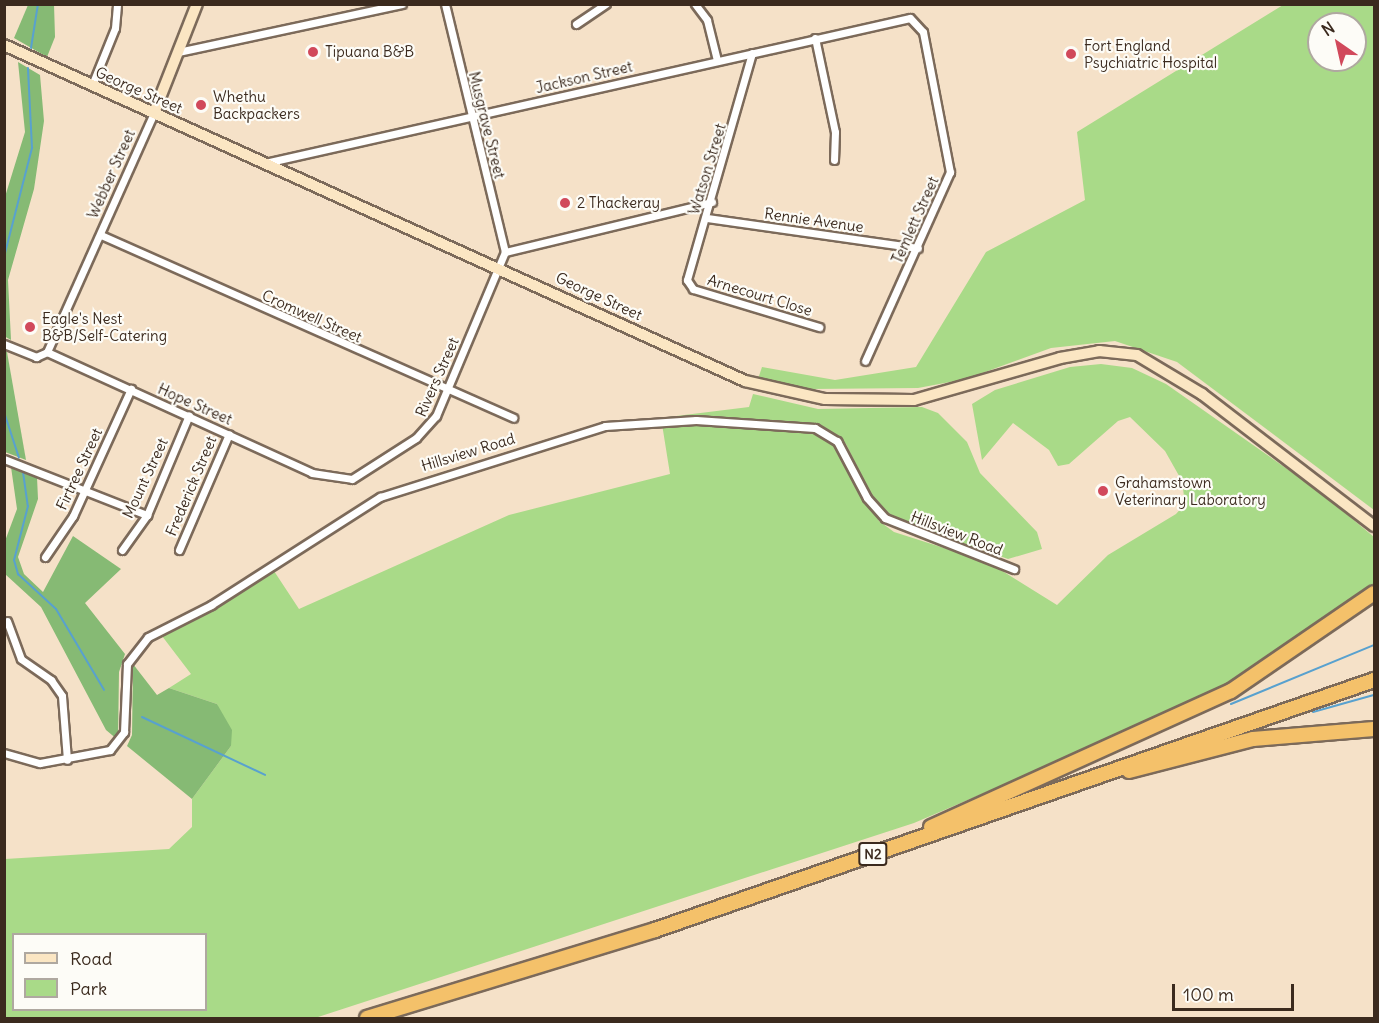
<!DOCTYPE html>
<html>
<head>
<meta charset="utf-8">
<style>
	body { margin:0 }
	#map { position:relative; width:1379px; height:1023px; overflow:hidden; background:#f5e1c8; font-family:Delius,sans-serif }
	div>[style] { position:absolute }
	.green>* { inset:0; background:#a9da88 }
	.forest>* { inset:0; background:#86ba74 }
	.stream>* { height:2px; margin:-1px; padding:0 1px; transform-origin:1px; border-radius:1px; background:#58a1cf }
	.roads { filter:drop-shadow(2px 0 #7c6a5a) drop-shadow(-2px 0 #7c6a5a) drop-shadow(0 2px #7c6a5a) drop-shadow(0 -2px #7c6a5a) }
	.street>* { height:7px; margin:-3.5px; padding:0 3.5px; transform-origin:3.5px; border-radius:3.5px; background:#fff }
	.secondary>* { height:10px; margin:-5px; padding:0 5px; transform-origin:5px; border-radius:5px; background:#fbe6c3 }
	.highway>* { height:14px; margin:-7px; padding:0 7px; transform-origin:7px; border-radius:7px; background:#f4c16a }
	.dots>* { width:16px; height:16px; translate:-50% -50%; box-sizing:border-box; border:3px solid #fdfcf7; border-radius:50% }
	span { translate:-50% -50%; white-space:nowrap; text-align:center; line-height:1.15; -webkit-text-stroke:4.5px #fdfcf7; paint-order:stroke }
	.shield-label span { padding:2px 4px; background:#fdfcf7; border:2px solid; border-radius:4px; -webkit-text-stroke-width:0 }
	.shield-label { font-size:14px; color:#3b2a1e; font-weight:700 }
	.poi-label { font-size:15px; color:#3b2a1e }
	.left { translate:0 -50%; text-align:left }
	.street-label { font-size:15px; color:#3b2a1e }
	.frame { position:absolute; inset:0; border:6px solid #3b2a1e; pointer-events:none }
	.legend { position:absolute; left:12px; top:933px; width:195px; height:78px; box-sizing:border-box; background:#fdfcf7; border:2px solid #afa8a0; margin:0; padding:8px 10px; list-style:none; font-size:18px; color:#3b2a1e }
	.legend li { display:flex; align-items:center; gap:12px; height:30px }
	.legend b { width:30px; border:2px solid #afa8a0 }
	.north { position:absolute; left:1307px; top:12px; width:60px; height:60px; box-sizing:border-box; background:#fdfcf7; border:2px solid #afa8a0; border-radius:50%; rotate:326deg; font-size:16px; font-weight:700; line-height:24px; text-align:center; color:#3b2a1e }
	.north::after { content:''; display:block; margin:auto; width:21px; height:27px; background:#d1495b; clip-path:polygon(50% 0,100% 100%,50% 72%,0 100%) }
	.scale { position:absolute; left:1172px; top:984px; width:122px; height:27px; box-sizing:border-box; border:3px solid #3b2a1e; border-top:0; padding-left:8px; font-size:18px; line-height:21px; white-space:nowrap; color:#3b2a1e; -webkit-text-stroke:4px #fdfcf7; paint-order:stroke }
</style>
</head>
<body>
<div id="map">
	<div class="green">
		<i style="clip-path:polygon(evenodd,1283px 5px,1374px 5px,1374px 510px,1177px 362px,1115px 341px,1051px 348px,966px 379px,918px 388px,811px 389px,758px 379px,762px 367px,835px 380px,916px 367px,986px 252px,1085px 200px,1077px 132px,1283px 5px,1319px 24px,1355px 24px,1355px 60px,1319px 60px,1319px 24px)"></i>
		<i style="clip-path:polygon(evenodd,1101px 364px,1132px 368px,1166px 384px,1320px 492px,1374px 537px,1374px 587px,1260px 668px,1204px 699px,914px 823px,315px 1018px,5px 1018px,5px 859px,169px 849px,192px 827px,192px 799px,231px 746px,217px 704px,169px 688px,191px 674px,162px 636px,274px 571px,299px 609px,509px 515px,670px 474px,662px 424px,790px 426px,816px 433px,840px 451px,879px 521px,894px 532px,988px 562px,1057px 605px,1108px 555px,1176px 514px,1185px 504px,1182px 481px,1165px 451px,1130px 417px,1118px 421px,1069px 464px,1058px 466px,1049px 450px,1013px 423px,982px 460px,972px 404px,995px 390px,1070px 367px,1101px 364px,14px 934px,206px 934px,206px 1010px,14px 1010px,14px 934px)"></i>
		<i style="clip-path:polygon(753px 394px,818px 409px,922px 407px,938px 413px,967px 442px,980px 473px,1037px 532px,1042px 549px,1008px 559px,893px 518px,870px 493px,846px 444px,815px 424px,660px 418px,749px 407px)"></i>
	</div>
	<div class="forest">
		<i style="clip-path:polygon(28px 5px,54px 5px,55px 37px,47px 57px,14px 38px)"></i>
		<i style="clip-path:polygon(18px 62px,40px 75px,44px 121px,34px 189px,8px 280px,11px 340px,4px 336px,4px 200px,25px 132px)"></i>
		<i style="clip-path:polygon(5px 351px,7px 352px,26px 460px,5px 452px)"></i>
		<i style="clip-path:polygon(11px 467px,37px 477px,38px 499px,18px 557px,24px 574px,43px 592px,73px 536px,121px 569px,85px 603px,125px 654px,119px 672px,118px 740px,106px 730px,41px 607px,5px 574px,5px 541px,17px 509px)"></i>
		<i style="clip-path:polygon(133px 664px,157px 695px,169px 688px,217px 704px,232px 730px,231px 746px,192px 799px,127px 746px,132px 735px)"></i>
	</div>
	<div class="stream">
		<i style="left:31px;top:48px;width:45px;rotate:-81deg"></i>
		<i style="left:4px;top:257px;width:113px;rotate:-75.6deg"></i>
		<i style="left:32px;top:148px;width:80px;rotate:-92.9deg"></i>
		<i style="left:4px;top:412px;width:48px;rotate:71.9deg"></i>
		<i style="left:23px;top:472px;width:34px;rotate:82deg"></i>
		<i style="left:28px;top:506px;width:56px;rotate:104.5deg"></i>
		<i style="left:14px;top:560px;width:15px;rotate:74deg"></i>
		<i style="left:18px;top:574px;width:52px;rotate:42.6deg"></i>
		<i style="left:56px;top:609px;width:94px;rotate:59.3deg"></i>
		<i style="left:1231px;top:704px;width:155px;rotate:-22.4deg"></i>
		<i style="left:1313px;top:712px;width:63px;rotate:-15.6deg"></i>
		<i style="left:142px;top:717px;width:136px;rotate:25.2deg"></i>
	</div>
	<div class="roads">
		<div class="street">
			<i style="left:445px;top:4px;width:255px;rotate:76.4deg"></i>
			<i style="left:695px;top:4px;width:20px;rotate:53deg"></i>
			<i style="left:707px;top:20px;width:41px;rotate:76deg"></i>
			<i style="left:576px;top:24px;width:36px;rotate:-34deg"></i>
			<i style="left:815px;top:38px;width:96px;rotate:78deg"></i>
			<i style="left:835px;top:132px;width:28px;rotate:92deg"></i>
			<i style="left:178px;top:52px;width:229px;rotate:-12.1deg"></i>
			<i style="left:752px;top:53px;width:236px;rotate:106deg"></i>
			<i style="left:687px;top:280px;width:11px;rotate:56deg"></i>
			<i style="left:693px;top:289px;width:132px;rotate:16.8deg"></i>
			<i style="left:92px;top:85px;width:61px;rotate:-68deg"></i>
			<i style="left:115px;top:28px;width:24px;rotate:-85deg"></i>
			<i style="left:265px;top:163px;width:661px;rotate:-12.67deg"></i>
			<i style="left:910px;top:18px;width:19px;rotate:47deg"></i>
			<i style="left:923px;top:32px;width:143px;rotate:79.1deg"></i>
			<i style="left:950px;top:172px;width:207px;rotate:114.2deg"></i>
			<i style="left:707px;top:218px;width:213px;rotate:8.1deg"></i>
			<i style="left:101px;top:235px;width:451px;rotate:23.9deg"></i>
			<i style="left:505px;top:252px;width:213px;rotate:-13.6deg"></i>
			<i style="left:4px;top:344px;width:35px;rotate:22deg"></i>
			<i style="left:36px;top:357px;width:12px;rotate:-24deg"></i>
			<i style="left:47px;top:352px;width:291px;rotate:24.5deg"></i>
			<i style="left:312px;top:473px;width:40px;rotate:8.5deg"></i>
			<i style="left:352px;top:479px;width:76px;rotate:-32.6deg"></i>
			<i style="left:416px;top:438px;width:30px;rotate:-48deg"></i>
			<i style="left:436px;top:416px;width:178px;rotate:-67.2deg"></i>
			<i style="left:47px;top:352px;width:262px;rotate:-65.9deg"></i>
			<i style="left:4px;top:459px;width:154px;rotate:21.4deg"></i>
			<i style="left:122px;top:550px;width:43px;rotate:-54.5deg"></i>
			<i style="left:147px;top:515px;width:108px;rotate:-67.2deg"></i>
			<i style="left:179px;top:550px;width:126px;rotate:-66.7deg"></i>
			<i style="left:45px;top:557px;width:50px;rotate:-55.7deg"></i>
			<i style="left:73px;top:516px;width:140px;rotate:-65.5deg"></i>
			<i style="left:7px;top:621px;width:40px;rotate:69.8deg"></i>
			<i style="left:21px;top:659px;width:37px;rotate:35deg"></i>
			<i style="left:51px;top:680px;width:19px;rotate:55deg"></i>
			<i style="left:62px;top:696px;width:64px;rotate:85.5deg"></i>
			<i style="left:4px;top:753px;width:37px;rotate:16deg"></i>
			<i style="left:40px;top:763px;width:71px;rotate:-10.5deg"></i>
			<i style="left:110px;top:750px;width:23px;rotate:-52deg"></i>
			<i style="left:124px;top:732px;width:68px;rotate:-87.5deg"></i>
			<i style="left:127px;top:664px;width:34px;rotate:-52deg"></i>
			<i style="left:148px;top:637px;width:71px;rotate:-26.9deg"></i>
			<i style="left:211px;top:605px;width:201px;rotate:-32.6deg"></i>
			<i style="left:380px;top:497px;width:236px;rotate:-17.5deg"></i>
			<i style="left:605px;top:426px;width:91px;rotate:-3.8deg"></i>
			<i style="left:696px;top:420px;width:119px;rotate:3.8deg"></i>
			<i style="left:815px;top:428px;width:26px;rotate:31deg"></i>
			<i style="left:837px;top:441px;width:64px;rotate:62.2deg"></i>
			<i style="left:867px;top:498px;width:27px;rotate:48deg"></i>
			<i style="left:885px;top:518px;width:139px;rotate:21.6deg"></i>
		</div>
		<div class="secondary">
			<i style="left:4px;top:45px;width:814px;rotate:24.39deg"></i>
			<i style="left:745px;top:381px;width:82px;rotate:12.7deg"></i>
			<i style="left:825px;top:399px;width:89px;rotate:0.6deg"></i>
			<i style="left:914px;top:400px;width:152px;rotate:-16deg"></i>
			<i style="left:1060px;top:358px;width:40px;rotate:-10deg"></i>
			<i style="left:1099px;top:351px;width:38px;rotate:6deg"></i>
			<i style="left:1137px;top:355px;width:76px;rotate:31deg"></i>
			<i style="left:1202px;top:394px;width:217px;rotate:37.5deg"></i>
			<i style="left:154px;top:113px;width:117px;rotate:-68.5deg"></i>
		</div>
		<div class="highway">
			<i style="left:1129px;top:771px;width:128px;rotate:-14.5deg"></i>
			<i style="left:1253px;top:739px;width:121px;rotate:-4.7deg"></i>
			<i style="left:931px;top:827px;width:329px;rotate:-24.4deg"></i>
			<i style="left:1231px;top:691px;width:173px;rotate:-34.4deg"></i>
			<i style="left:367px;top:1018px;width:301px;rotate:-17deg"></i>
			<i style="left:655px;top:930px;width:761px;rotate:-19.17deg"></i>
		</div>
	</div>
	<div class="dots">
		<i style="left:313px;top:52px;background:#d1495b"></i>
		<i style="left:1071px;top:54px;background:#d1495b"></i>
		<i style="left:201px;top:105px;background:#d1495b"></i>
		<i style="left:565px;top:203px;background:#d1495b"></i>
		<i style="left:30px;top:327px;background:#d1495b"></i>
		<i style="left:1103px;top:491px;background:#d1495b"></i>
	</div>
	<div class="shield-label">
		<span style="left:873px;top:854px">N2</span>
	</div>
	<div class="poi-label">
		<span class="left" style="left:1084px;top:54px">Fort England<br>Psychiatric Hospital</span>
		<span class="left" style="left:325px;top:52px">Tipuana B&amp;B</span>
		<span class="left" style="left:213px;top:105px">Whethu<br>Backpackers</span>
		<span class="left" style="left:577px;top:203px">2 Thackeray</span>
		<span class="left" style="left:42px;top:327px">Eagle's Nest<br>B&amp;B/Self-Catering</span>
		<span class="left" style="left:1115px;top:491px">Grahamstown<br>Veterinary Laboratory</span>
	</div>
	<div class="street-label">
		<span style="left:584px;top:77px;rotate:-13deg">Jackson Street</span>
		<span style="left:139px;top:90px;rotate:24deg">George Street</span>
		<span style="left:487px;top:125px;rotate:76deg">Musgrave Street</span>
		<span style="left:707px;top:169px;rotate:-73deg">Watson Street</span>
		<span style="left:111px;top:174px;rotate:-66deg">Webber Street</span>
		<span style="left:814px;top:220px;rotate:8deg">Rennie Avenue</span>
		<span style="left:915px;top:220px;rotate:-66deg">Temlett Street</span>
		<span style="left:760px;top:295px;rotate:17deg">Arnecourt Close</span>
		<span style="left:599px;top:296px;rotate:25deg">George Street</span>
		<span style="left:312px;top:316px;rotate:24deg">Cromwell Street</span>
		<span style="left:437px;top:377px;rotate:-66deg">Rivers Street</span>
		<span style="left:195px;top:404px;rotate:24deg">Hope Street</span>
		<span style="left:468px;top:452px;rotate:-17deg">Hillsview Road</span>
		<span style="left:79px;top:469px;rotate:-65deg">Firtree Street</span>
		<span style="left:145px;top:478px;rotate:-65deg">Mount Street</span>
		<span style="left:191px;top:486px;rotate:-67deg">Frederick Street</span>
		<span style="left:957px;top:533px;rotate:21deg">Hillsview Road</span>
	</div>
	<div class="frame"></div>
	<ul class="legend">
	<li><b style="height:8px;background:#fbe6c3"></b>Road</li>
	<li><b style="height:16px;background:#a9da88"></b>Park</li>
	</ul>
	<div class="north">N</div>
	<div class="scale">100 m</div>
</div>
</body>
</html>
